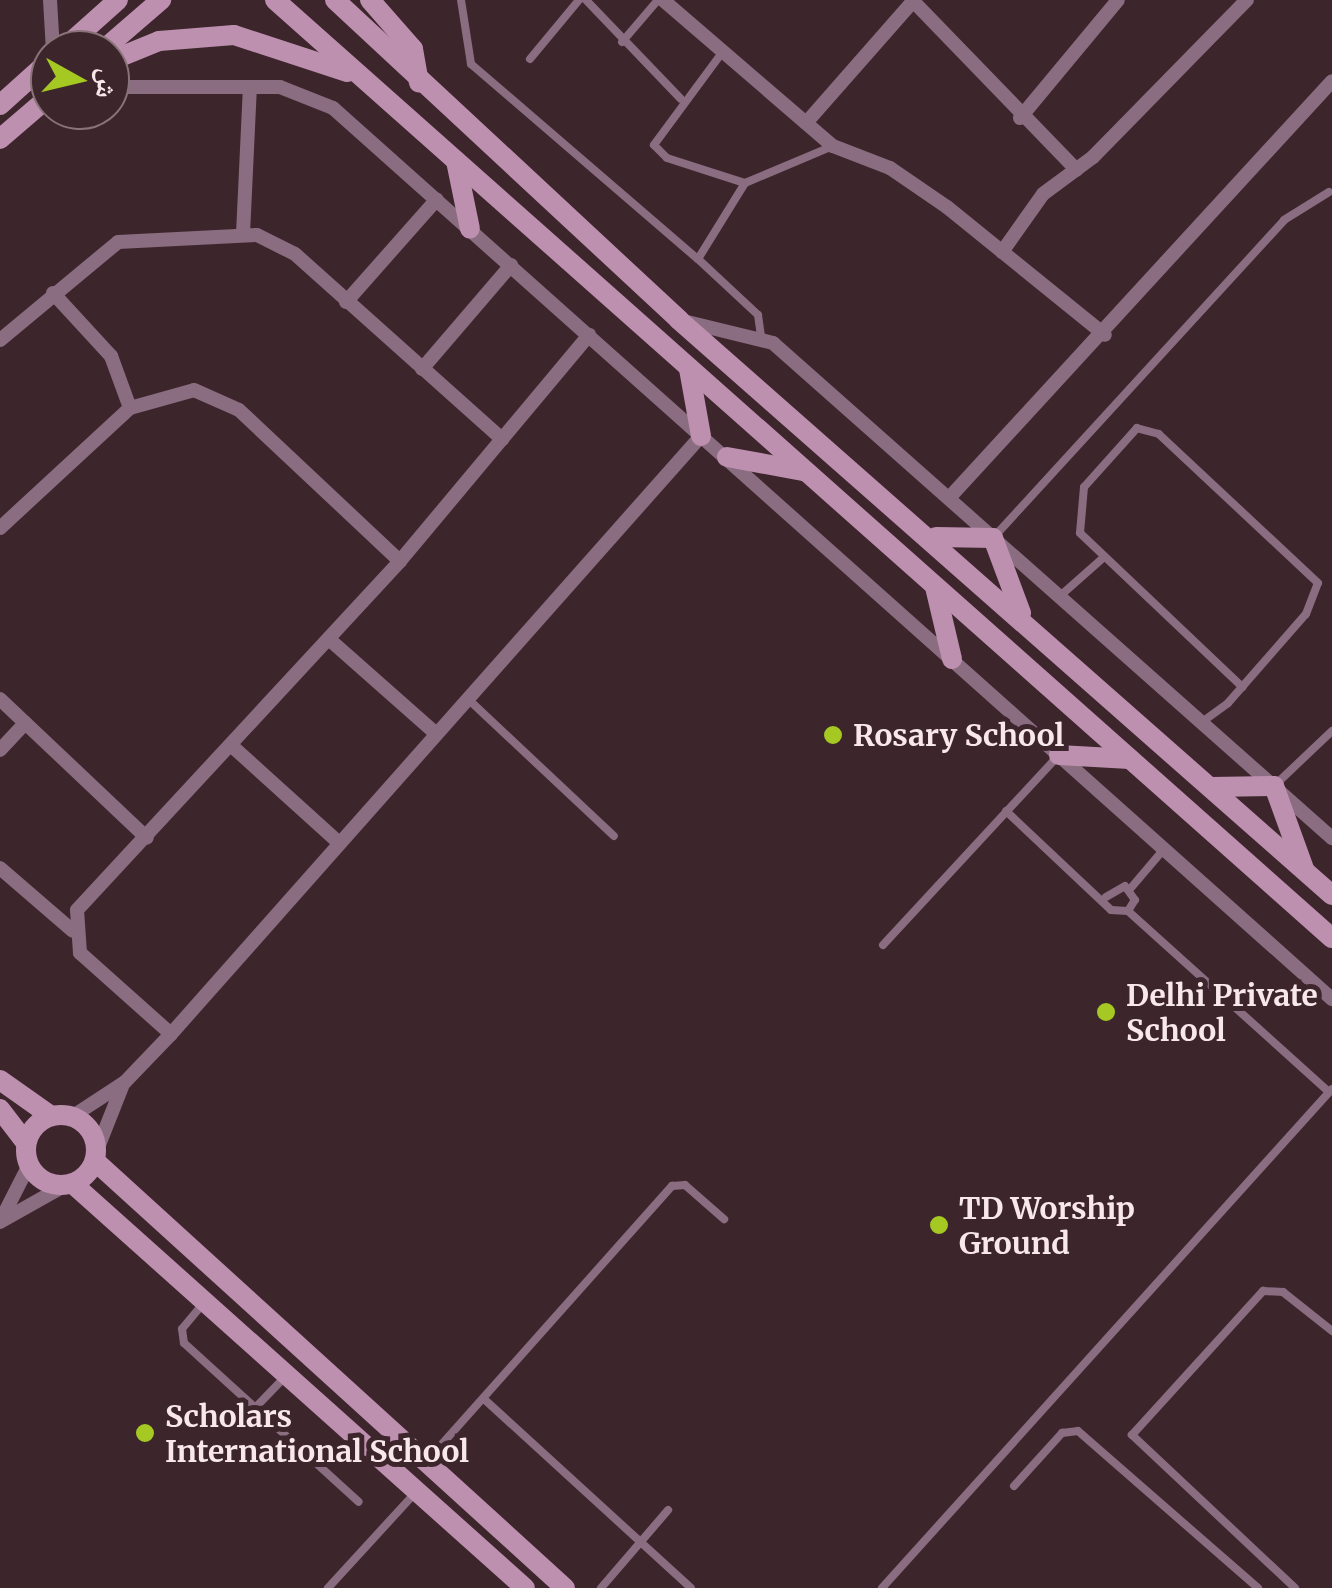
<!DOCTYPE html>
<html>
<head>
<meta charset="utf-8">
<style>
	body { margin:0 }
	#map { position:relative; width:1332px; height:1588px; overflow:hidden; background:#3d252c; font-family:Merriweather,"Noto Naskh Arabic",serif }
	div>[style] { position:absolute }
	.lane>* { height:8px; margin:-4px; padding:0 4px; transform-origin:4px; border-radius:4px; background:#8a6d81 }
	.street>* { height:14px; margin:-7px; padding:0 7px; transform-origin:7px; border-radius:7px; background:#8a6d81 }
	.secondary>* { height:20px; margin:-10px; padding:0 10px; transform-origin:10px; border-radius:10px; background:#be90b0 }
	.secondary>.ring { margin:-10px; padding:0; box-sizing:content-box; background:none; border:20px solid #be90b0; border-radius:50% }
	.dots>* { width:28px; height:28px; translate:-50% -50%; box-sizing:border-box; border:5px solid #3d252c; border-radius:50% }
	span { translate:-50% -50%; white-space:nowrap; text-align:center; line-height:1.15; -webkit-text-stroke:10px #3d252c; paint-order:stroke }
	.poi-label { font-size:30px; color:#f9e8eb; font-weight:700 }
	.left { translate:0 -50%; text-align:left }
	.north { position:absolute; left:30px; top:30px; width:100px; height:100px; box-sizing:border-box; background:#3d252c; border:2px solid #887378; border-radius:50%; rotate:98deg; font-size:28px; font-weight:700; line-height:40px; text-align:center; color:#f9e8eb }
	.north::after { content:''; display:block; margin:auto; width:35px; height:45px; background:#a5c823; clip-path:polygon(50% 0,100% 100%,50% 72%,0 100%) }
</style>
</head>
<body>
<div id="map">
	<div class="lane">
		<i style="left:461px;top:0;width:65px;rotate:81.1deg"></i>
		<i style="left:471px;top:64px;width:299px;rotate:40.7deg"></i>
		<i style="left:698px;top:259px;width:82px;rotate:43deg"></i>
		<i style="left:758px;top:315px;width:22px;rotate:82deg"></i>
		<i style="left:586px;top:0;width:137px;rotate:46.2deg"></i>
		<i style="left:622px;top:42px;width:55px;rotate:-49.4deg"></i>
		<i style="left:724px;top:50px;width:118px;rotate:126.4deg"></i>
		<i style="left:654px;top:145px;width:18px;rotate:45deg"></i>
		<i style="left:667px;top:158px;width:82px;rotate:17.8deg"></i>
		<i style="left:530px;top:59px;width:77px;rotate:-50.3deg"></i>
		<i style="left:698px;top:259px;width:89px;rotate:-58.3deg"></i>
		<i style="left:745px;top:183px;width:95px;rotate:-22.8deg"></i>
		<i style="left:993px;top:538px;width:431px;rotate:-47.5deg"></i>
		<i style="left:1284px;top:220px;width:53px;rotate:-31.9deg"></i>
		<i style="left:1060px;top:596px;width:57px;rotate:-41.5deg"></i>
		<i style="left:468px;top:699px;width:200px;rotate:43.2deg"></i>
		<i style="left:1202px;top:722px;width:32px;rotate:-36deg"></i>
		<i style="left:1228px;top:703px;width:118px;rotate:-48.8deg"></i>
		<i style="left:1306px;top:614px;width:33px;rotate:-69deg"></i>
		<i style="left:1318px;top:583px;width:218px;rotate:-136.9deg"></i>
		<i style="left:1159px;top:434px;width:23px;rotate:-165deg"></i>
		<i style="left:1137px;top:428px;width:79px;rotate:131.9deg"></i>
		<i style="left:1084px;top:487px;width:46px;rotate:95deg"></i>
		<i style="left:1080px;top:533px;width:224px;rotate:43.5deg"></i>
		<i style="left:1274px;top:786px;width:80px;rotate:-43.5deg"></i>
		<i style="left:1006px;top:811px;width:144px;rotate:43.3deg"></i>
		<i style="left:1111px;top:910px;width:17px;rotate:3deg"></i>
		<i style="left:1128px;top:911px;width:13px;rotate:-58deg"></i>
		<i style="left:1135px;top:900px;width:17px;rotate:-126deg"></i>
		<i style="left:1125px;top:886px;width:22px;rotate:150deg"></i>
		<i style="left:1130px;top:889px;width:52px;rotate:-49.6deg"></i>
		<i style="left:1128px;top:911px;width:270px;rotate:42deg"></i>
		<i style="left:883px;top:945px;width:256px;rotate:-47.2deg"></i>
		<i style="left:202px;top:1305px;width:31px;rotate:130deg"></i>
		<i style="left:182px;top:1329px;width:14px;rotate:82deg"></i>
		<i style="left:184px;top:1343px;width:236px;rotate:42.3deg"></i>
		<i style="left:484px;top:1399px;width:280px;rotate:42.4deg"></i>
		<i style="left:255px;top:1408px;width:42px;rotate:-46deg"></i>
		<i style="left:426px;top:1462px;width:370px;rotate:-48.3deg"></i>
		<i style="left:672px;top:1186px;width:13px;rotate:-4deg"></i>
		<i style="left:685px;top:1185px;width:52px;rotate:41.1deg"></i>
		<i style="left:1014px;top:1486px;width:72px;rotate:-47.8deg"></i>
		<i style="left:1062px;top:1433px;width:16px;rotate:-7deg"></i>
		<i style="left:1078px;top:1431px;width:239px;rotate:41.1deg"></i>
		<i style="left:328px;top:1588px;width:127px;rotate:-47.5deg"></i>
		<i style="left:601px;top:1588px;width:103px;rotate:-49.3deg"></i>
		<i style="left:882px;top:1588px;width:672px;rotate:-47.96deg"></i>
		<i style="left:1295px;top:1588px;width:224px;rotate:-136.8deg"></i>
		<i style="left:1132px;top:1435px;width:195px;rotate:-47.7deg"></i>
		<i style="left:1263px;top:1291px;width:20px;rotate:3deg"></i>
		<i style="left:1283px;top:1292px;width:63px;rotate:38.5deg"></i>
	</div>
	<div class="street">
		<i style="left:50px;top:0;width:50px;rotate:86.6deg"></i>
		<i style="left:663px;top:0;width:224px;rotate:40.7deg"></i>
		<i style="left:833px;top:146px;width:61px;rotate:21.1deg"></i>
		<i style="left:890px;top:168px;width:69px;rotate:34.4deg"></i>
		<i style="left:947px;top:207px;width:203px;rotate:39deg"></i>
		<i style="left:913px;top:1px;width:235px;rotate:45.9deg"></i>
		<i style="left:110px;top:87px;width:170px"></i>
		<i style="left:280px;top:87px;width:57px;rotate:21.6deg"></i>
		<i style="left:333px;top:108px;width:1339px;rotate:41.73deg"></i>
		<i style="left:1020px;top:118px;width:153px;rotate:-50.3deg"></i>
		<i style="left:806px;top:123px;width:164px;rotate:-48.7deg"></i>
		<i style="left:243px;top:234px;width:147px;rotate:-87.3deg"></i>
		<i style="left:1002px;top:252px;width:71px;rotate:-54.7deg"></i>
		<i style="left:1043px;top:194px;width:62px;rotate:-36.5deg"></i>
		<i style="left:1093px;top:157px;width:220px;rotate:-45.6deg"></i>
		<i style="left:53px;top:293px;width:86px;rotate:47.4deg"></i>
		<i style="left:111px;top:356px;width:55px;rotate:69.9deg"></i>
		<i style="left:346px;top:302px;width:137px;rotate:-48.5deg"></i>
		<i style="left:679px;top:320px;width:97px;rotate:13.7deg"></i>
		<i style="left:773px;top:343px;width:747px;rotate:41.53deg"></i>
		<i style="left:0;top:340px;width:153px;rotate:-39.7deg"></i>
		<i style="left:118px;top:242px;width:139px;rotate:-2.9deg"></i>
		<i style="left:257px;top:235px;width:42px;rotate:26.6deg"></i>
		<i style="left:295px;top:254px;width:278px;rotate:41.8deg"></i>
		<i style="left:422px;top:369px;width:137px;rotate:-49.4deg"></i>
		<i style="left:949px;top:498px;width:566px;rotate:-47.43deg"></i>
		<i style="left:0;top:528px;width:177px;rotate:-42.7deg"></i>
		<i style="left:130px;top:408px;width:66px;rotate:-15.7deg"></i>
		<i style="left:194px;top:390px;width:49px;rotate:24deg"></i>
		<i style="left:239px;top:410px;width:221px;rotate:43.2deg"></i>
		<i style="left:330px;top:640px;width:139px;rotate:41.5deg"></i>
		<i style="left:0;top:699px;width:202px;rotate:43.4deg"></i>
		<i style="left:233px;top:747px;width:142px;rotate:42.1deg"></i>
		<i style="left:0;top:750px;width:37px;rotate:-47deg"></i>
		<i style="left:0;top:868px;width:96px;rotate:40.8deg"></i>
		<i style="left:171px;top:1034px;width:122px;rotate:-138.3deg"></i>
		<i style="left:80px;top:953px;width:43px;rotate:-94deg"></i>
		<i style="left:77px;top:910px;width:476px;rotate:-47.2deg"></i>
		<i style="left:400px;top:561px;width:295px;rotate:-50.1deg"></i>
		<i style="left:73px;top:1116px;width:62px;rotate:-33.2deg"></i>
		<i style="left:125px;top:1082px;width:66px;rotate:-46.2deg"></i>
		<i style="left:171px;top:1034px;width:799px;rotate:-48.45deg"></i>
		<i style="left:97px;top:1150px;width:68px;rotate:-68.4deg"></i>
		<i style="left:2px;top:1218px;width:59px;rotate:-63deg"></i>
		<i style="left:0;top:1222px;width:73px;rotate:-29.4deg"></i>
	</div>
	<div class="secondary">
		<i style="left:275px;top:0;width:1413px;rotate:41.59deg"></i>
		<i style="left:335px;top:0;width:470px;rotate:42.9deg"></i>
		<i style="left:679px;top:320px;width:870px;rotate:41.37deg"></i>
		<i style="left:370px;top:0;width:65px;rotate:48.7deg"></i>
		<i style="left:413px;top:49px;width:34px;rotate:80deg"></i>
		<i style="left:62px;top:50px;width:75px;rotate:-41.8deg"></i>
		<i style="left:103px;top:50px;width:77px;rotate:-40.8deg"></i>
		<i style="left:110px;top:61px;width:53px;rotate:-22.2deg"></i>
		<i style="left:159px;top:41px;width:75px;rotate:-4.6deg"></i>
		<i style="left:234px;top:35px;width:119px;rotate:18.1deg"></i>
		<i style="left:0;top:105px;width:67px;rotate:-42deg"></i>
		<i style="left:0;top:139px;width:66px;rotate:-40.7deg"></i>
		<i style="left:456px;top:161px;width:69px;rotate:78.4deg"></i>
		<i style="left:689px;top:369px;width:68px;rotate:79.8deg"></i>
		<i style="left:727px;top:457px;width:77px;rotate:10.4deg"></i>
		<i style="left:936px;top:537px;width:57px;rotate:1deg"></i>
		<i style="left:993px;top:538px;width:80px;rotate:69.5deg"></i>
		<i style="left:935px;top:587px;width:74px;rotate:76.7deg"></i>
		<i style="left:1059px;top:755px;width:71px;rotate:3.2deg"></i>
		<i style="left:1211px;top:787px;width:63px;rotate:-0.9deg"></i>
		<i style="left:1274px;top:786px;width:88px;rotate:70.1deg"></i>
		<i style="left:0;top:1080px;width:62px;rotate:35.2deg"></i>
		<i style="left:0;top:1109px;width:43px;rotate:52.6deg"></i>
		<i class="ring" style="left:26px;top:1115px;width:50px;height:50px"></i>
		<i style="left:95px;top:1161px;width:635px;rotate:42.26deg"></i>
		<i style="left:73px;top:1184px;width:606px;rotate:41.79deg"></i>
	</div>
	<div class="dots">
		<i style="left:833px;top:735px;background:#a5c823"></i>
		<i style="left:1106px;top:1012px;background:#a5c823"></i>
		<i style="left:939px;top:1225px;background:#a5c823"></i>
		<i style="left:145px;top:1433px;background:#a5c823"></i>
	</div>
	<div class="poi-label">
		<span class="left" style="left:853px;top:735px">Rosary School</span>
		<span class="left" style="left:1126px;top:1012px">Delhi Private<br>School</span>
		<span class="left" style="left:959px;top:1225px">TD Worship<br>Ground</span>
		<span class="left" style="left:165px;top:1433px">Scholars<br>International School</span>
	</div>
	<div class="north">ش</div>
</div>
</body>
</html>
